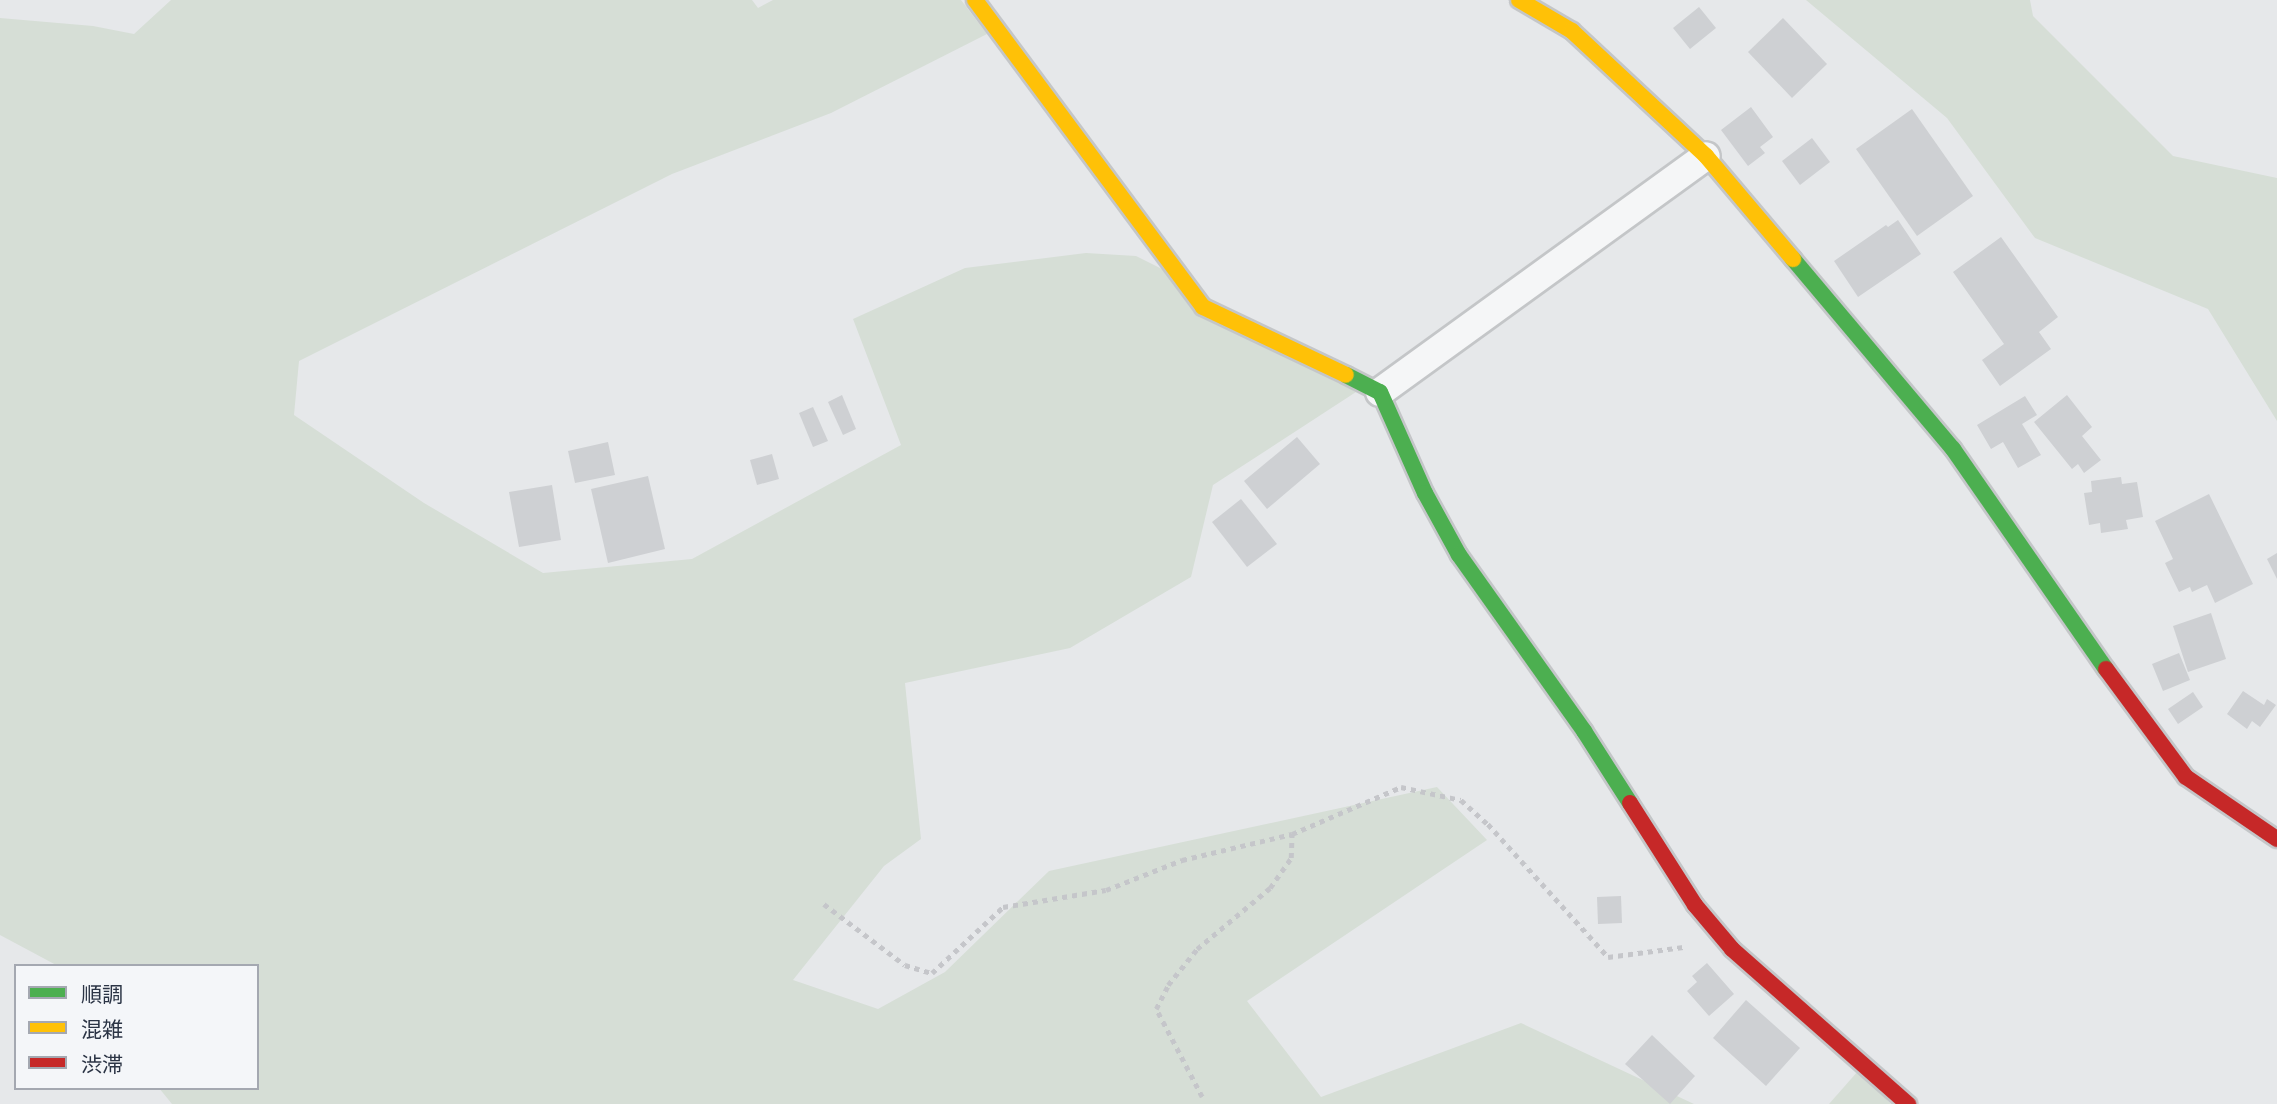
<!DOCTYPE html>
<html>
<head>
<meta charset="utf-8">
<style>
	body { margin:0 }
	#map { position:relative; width:2277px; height:1104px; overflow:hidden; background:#e6e8ea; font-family:Montserrat,"Noto Sans JP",sans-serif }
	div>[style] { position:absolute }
	.green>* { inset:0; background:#d6ded6 }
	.building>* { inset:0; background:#ced0d3 }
	.path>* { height:4.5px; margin-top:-2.25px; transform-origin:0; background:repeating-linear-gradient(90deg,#c5c6ca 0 5px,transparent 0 10px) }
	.roads { filter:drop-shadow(2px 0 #c4c6c8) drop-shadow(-2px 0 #c4c6c8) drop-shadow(0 2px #c4c6c8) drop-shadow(0 -2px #c4c6c8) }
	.street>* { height:28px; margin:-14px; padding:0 14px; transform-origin:14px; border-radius:14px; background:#f5f6f7 }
	.fast>* { height:16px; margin:-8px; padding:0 8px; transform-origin:8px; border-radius:8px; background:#4caf50 }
	.slow>* { height:16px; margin:-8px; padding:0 8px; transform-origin:8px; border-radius:8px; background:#ffc107 }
	.jam>* { height:16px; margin:-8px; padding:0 8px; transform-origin:8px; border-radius:8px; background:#c62828 }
	span { translate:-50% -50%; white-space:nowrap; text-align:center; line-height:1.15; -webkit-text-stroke:7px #f4f6f9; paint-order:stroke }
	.legend { position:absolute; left:14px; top:964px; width:245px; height:126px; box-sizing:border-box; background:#f4f6f9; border:2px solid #a4a8b1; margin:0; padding:9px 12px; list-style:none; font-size:21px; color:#2b3445 }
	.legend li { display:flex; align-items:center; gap:14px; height:35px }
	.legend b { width:35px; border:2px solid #a4a8b1 }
</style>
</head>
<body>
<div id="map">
	<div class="green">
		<i style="clip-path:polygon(171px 0,752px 0,758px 8px,773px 0,961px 0,987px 34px,831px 113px,672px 174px,299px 361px,294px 415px,424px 503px,543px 573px,692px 559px,901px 445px,853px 319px,965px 268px,1086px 253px,1136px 256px,1164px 270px,1356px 392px,1213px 485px,1191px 577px,1070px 648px,905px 683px,921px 839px,884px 866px,793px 980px,878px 1009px,945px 972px,1049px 871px,1437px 787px,1487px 840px,1247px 1001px,1321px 1097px,1521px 1023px,1694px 1104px,172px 1104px,159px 1088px,257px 1088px,257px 966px,58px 966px,0 935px,0 18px,93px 26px,134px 34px)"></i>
		<i style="clip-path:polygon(1806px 0,2030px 0,2033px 16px,2173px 156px,2277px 178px,2277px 421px,2208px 309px,2035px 238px,1947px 118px)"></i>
		<i style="clip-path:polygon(1858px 1071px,1891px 1104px,1829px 1104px)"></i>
	</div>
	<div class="building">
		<i style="clip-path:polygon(1699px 7px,1716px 28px,1690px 49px,1673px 28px)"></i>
		<i style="clip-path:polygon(1783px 18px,1827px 64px,1792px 98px,1748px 52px)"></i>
		<i style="clip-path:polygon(1751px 107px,1773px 137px,1760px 147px,1765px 153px,1748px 166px,1721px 130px)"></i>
		<i style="clip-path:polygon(1912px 109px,1973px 196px,1917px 236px,1856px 149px)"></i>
		<i style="clip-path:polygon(1812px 138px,1830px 162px,1800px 185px,1782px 161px)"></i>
		<i style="clip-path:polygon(1898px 220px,1921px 254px,1858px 297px,1834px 261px,1886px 225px,1888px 227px)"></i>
		<i style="clip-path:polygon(2001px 237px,2058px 317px,2039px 332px,2051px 349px,2000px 386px,1982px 360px,2004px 344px,1953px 272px)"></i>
		<i style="clip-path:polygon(842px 395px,856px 429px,843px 435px,828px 402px)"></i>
		<i style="clip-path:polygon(2067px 395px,2092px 427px,2082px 436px,2101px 460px,2084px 473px,2078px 464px,2072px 469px,2034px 422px)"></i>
		<i style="clip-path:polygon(2025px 396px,2037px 415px,2022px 424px,2041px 455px,2018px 468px,2003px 442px,1991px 449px,1977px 425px)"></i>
		<i style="clip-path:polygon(813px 407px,828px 441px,813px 447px,799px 413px)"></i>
		<i style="clip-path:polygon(1297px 437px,1320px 464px,1267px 509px,1244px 481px)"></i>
		<i style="clip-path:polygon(608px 442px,615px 475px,575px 483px,568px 451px)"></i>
		<i style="clip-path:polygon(772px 454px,779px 479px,757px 485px,750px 460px)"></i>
		<i style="clip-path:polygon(648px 476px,665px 549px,608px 563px,591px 489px)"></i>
		<i style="clip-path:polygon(2121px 477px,2122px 484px,2137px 482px,2143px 517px,2126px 520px,2128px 529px,2101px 533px,2100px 523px,2089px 525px,2084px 493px,2092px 492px,2091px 481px)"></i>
		<i style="clip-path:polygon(552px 485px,561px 540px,519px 547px,509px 492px)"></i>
		<i style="clip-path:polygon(2209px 494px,2253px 584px,2215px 603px,2207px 585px,2192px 592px,2190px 587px,2179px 592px,2165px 563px,2173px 559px,2155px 521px)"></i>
		<i style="clip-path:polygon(1241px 499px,1277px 544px,1247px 567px,1212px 522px)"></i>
		<i style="clip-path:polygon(2277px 553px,2277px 579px,2267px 559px)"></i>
		<i style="clip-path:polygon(2211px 613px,2226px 659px,2188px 672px,2173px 626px)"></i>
		<i style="clip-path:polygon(2179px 653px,2190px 680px,2163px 691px,2152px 664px)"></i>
		<i style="clip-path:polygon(2243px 691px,2264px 705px,2267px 699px,2276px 705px,2260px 727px,2252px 721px,2247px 729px,2227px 714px)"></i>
		<i style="clip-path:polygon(2193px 692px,2203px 707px,2178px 724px,2168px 709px)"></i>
		<i style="clip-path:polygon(1621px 896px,1622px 923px,1598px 924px,1597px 897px)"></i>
		<i style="clip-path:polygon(1707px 963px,1734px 994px,1709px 1016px,1687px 991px,1697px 982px,1692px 976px)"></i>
		<i style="clip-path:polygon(1746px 1000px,1800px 1048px,1766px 1086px,1713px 1038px)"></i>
		<i style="clip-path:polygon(1652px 1035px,1695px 1076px,1670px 1104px,1625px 1064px)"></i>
	</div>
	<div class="path">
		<i style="left:824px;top:904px;width:101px;rotate:37deg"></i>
		<i style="left:905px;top:965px;width:28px;rotate:17deg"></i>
		<i style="left:932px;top:973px;width:97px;rotate:-42.9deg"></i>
		<i style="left:1003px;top:907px;width:104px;rotate:-9.4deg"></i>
		<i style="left:1106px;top:890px;width:82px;rotate:-21.5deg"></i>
		<i style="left:1182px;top:860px;width:113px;rotate:-13.3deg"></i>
		<i style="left:1202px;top:1097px;width:99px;rotate:-117.6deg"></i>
		<i style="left:1156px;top:1009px;width:27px;rotate:-63deg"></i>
		<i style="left:1168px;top:985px;width:46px;rotate:-51.1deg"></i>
		<i style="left:1197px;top:949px;width:95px;rotate:-39.9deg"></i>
		<i style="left:1270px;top:888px;width:37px;rotate:-55deg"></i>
		<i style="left:1291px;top:858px;width:24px;rotate:-88deg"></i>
		<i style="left:1292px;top:834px;width:119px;rotate:-23.3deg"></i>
		<i style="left:1401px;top:787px;width:61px;rotate:12.2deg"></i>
		<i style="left:1461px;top:800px;width:36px;rotate:42deg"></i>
		<i style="left:1488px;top:824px;width:179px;rotate:47.9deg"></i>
		<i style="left:1608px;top:957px;width:76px;rotate:-7.6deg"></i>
	</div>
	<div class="roads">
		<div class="street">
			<i style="left:1380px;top:392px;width:402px;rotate:-35.9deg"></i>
		</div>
		<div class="fast">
			<i style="left:1793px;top:259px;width:248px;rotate:49.9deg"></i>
			<i style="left:1953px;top:449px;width:268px;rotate:55.2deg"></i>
			<i style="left:1346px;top:375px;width:38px;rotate:27deg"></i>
			<i style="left:1380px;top:392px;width:111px;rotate:66deg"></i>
			<i style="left:1425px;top:493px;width:71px;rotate:61.3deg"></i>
			<i style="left:1459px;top:555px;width:216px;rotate:54.6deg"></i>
			<i style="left:1584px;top:731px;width:85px;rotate:57.4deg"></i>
		</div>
		<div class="slow">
			<i style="left:975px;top:0;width:382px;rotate:53.4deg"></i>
			<i style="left:1203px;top:307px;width:158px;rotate:25.4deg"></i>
			<i style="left:1519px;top:0;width:61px;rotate:30.3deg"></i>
			<i style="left:1572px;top:31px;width:183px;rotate:43deg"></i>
			<i style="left:1706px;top:156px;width:135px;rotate:49.8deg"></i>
		</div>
		<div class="jam">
			<i style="left:2106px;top:669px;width:134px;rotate:53.5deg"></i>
			<i style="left:2186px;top:777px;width:110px;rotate:34.3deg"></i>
			<i style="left:1630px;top:803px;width:121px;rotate:57.5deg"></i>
			<i style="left:1695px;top:905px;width:57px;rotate:49.9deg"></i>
			<i style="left:1732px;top:949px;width:235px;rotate:41.4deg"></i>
		</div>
	</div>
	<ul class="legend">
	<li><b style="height:9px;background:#4caf50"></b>順調</li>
	<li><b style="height:9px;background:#ffc107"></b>混雑</li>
	<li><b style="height:9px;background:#c62828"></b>渋滞</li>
	</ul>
</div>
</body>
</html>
